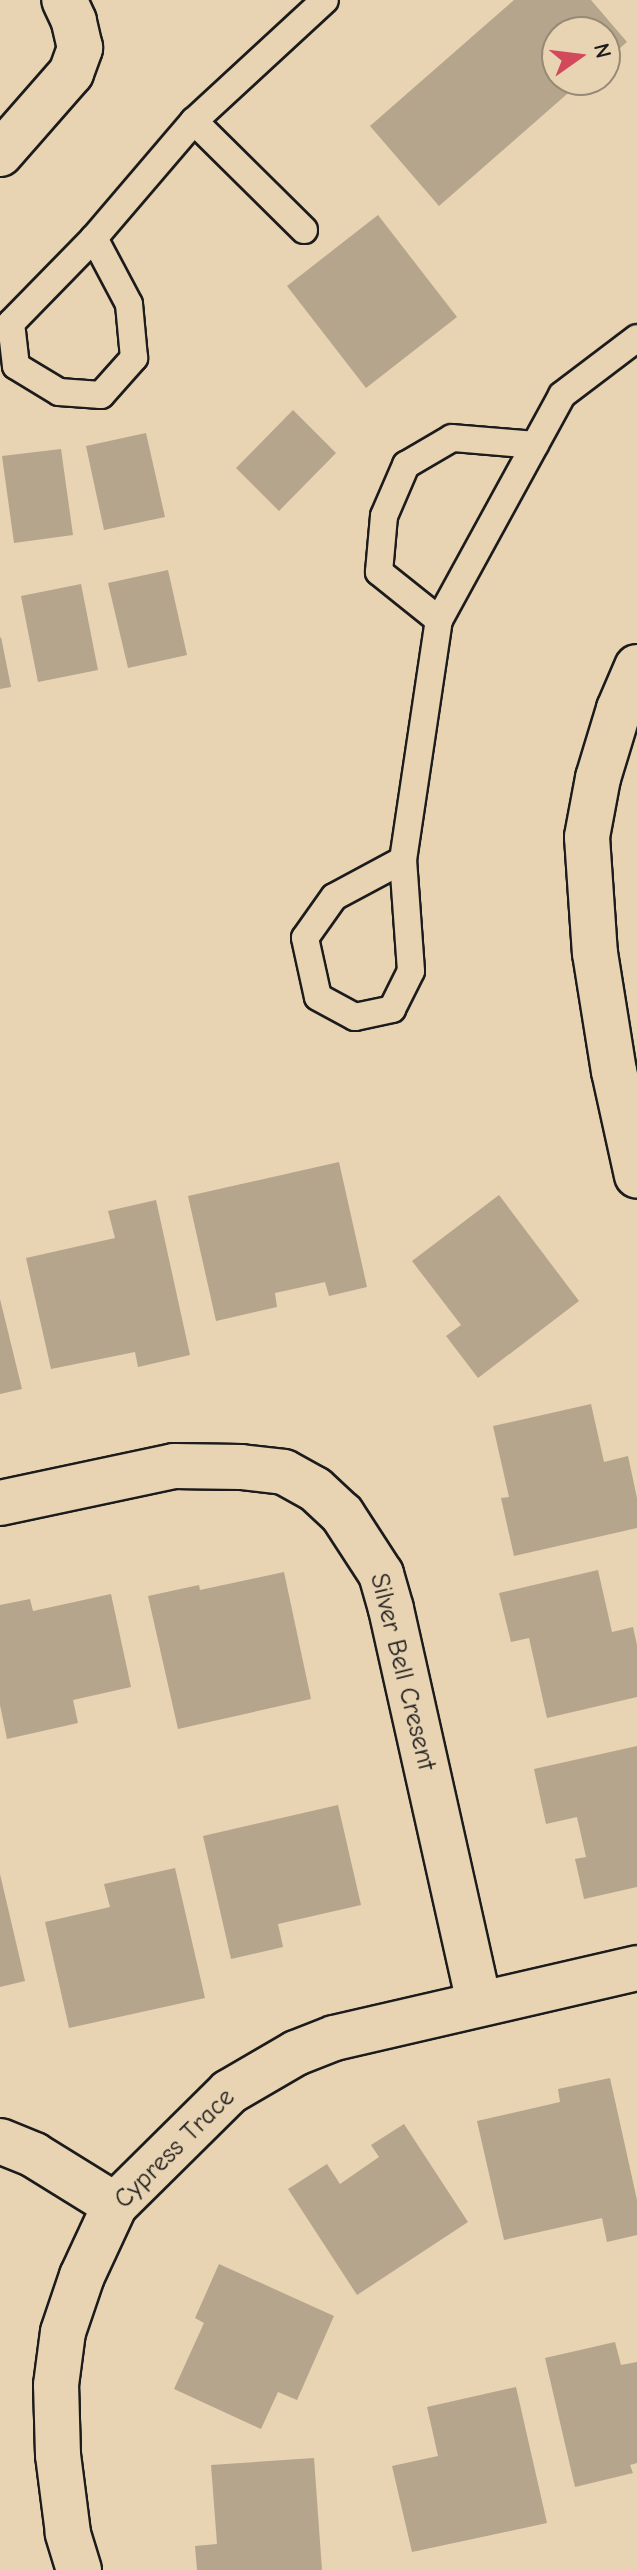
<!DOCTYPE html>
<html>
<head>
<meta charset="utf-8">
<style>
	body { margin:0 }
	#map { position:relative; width:637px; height:2570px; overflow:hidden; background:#e8d3b2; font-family:"Comic Neue",sans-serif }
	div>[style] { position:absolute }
	.building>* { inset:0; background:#b5a58d }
	.roads { filter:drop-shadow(2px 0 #1c1c1c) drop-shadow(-2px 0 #1c1c1c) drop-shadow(0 2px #1c1c1c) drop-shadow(0 -2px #1c1c1c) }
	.service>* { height:26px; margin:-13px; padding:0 13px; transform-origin:13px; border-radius:13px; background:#e8d3b2 }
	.minor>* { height:44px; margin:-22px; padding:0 22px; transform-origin:22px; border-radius:22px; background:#e8d3b2 }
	span { translate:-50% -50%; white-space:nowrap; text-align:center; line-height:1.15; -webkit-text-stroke:7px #e8d3b2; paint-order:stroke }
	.street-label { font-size:26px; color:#1c1c1c }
	.north { position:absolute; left:541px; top:16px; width:80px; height:80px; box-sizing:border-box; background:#e8d3b2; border:2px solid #968a76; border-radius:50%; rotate:76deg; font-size:22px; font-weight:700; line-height:32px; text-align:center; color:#1c1c1c }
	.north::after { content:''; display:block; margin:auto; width:28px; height:36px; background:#d1495b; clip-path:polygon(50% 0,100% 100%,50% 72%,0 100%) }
</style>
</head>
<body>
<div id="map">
	<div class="building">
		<i style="clip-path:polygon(514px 0,591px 0,627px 42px,605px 61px,605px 32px,557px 32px,557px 80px,583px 80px,439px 206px,370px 126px)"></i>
		<i style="clip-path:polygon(378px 215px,457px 317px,366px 388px,287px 286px)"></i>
		<i style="clip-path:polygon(293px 410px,336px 453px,279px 511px,236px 468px)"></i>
		<i style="clip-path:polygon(146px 433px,165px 517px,104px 530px,86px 446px)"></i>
		<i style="clip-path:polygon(61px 449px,73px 535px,14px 543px,2px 456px)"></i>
		<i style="clip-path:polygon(168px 570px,187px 655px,128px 668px,108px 583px)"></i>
		<i style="clip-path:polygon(81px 584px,98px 670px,38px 682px,21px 596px)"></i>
		<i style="clip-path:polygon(1px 637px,11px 687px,0 689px,0 638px)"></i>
		<i style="clip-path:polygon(339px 1162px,367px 1287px,329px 1296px,325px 1282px,275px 1293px,277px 1307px,216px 1321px,188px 1196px)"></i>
		<i style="clip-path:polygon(499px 1195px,579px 1301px,478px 1378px,446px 1336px,461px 1325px,412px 1261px)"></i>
		<i style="clip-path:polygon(156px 1200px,190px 1355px,138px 1367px,135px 1352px,51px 1369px,26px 1258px,115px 1238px,108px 1211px)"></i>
		<i style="clip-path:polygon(0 1299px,22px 1389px,0 1394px)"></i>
		<i style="clip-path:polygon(591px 1404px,604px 1462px,628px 1456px,637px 1498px,637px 1528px,514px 1556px,501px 1498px,509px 1497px,493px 1426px)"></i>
		<i style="clip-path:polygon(598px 1570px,612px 1632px,633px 1627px,637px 1645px,637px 1697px,547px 1718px,529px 1638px,511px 1642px,499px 1593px)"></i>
		<i style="clip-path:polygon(284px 1572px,311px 1699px,178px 1729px,148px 1596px,199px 1585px,200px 1590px)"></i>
		<i style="clip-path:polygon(111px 1594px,131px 1687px,73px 1700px,78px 1723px,7px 1739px,0 1705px,0 1605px,30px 1599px,33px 1611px)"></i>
		<i style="clip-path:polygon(637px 1746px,637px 1887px,584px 1899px,575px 1859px,586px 1857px,577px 1817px,546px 1824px,534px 1769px)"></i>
		<i style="clip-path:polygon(338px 1805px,361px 1905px,278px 1924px,283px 1947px,231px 1959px,203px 1836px)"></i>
		<i style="clip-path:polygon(175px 1868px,205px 1998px,69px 2028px,45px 1922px,110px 1907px,104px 1884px)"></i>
		<i style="clip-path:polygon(0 1874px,25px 1981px,0 1987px)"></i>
		<i style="clip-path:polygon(610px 2078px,637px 2200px,637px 2235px,607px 2242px,602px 2218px,504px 2240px,477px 2121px,560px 2102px,558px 2089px)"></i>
		<i style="clip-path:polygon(404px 2124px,468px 2222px,357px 2295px,288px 2189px,327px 2164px,340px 2184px,379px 2157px,371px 2145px)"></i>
		<i style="clip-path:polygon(219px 2264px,334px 2316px,297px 2400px,278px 2392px,261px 2429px,174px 2389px,204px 2323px,195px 2318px)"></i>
		<i style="clip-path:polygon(615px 2342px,621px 2365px,637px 2362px,637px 2463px,630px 2465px,633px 2473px,575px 2487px,545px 2358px)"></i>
		<i style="clip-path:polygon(516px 2387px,547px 2523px,412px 2552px,392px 2466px,438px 2456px,427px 2407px)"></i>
		<i style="clip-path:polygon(314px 2458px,322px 2570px,197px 2570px,195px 2546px,217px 2544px,211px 2465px)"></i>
	</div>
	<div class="roads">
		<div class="service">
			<i style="left:304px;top:230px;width:155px;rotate:-135.3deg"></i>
			<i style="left:194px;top:121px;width:178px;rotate:-42.7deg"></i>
			<i style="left:94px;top:238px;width:119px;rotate:134.3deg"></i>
			<i style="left:11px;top:323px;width:43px;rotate:83.4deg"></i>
			<i style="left:16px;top:366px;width:50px;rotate:31.2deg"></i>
			<i style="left:59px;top:392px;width:42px;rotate:4.1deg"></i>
			<i style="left:101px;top:395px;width:50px;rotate:-48.3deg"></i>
			<i style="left:134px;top:358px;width:54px;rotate:-95.3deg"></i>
			<i style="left:129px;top:304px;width:75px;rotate:-117.9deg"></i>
			<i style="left:94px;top:238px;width:154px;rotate:-49.5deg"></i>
			<i style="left:439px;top:620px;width:77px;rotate:-141.3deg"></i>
			<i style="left:379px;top:572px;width:56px;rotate:-84.9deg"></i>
			<i style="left:384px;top:516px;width:56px;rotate:-66.7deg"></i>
			<i style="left:406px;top:465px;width:53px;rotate:-30.4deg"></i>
			<i style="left:452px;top:438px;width:83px;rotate:4.8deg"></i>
			<i style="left:403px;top:860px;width:78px;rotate:151.8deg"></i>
			<i style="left:334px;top:897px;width:50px;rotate:125.3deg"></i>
			<i style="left:305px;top:938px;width:60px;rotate:77.6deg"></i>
			<i style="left:318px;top:997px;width:42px;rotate:28.4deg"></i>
			<i style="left:355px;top:1017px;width:38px;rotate:-12deg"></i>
			<i style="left:392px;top:1009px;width:42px;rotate:-63.4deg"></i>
			<i style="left:411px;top:971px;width:111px;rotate:-94.1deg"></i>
			<i style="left:403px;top:860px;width:243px;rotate:-81.5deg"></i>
			<i style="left:439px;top:620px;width:256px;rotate:-61.3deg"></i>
			<i style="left:562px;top:395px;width:94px;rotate:-37.2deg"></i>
		</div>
		<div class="minor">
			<i style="left:0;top:154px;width:108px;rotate:-48.8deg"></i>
			<i style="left:71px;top:73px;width:27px;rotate:-70deg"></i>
			<i style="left:80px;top:48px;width:28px;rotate:-103deg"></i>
			<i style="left:74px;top:21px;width:23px;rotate:-115deg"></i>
			<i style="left:637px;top:667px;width:46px;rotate:113.2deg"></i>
			<i style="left:619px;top:709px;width:72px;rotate:106.9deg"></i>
			<i style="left:598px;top:778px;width:60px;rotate:100.6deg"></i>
			<i style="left:587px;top:837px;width:116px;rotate:86.1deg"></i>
			<i style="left:595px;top:953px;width:120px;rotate:80.9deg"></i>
			<i style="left:614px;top:1071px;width:107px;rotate:77.6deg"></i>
			<i style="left:0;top:1503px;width:178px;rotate:-12deg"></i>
			<i style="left:174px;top:1466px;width:67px;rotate:0.9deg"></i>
			<i style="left:241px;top:1467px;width:43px;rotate:6.6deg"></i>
			<i style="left:284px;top:1472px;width:35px;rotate:29deg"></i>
			<i style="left:315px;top:1489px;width:37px;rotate:43deg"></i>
			<i style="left:342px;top:1514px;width:72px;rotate:57deg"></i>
			<i style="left:381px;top:1574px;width:36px;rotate:74deg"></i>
			<i style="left:391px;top:1609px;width:403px;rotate:77.4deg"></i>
			<i style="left:0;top:2141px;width:37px;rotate:22deg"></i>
			<i style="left:34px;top:2155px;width:95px;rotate:31.7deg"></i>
			<i style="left:79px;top:2570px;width:39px;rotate:-107deg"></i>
			<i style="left:68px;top:2533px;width:79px;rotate:-97.3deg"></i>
			<i style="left:58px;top:2455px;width:70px;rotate:-91.6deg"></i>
			<i style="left:56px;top:2385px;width:53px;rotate:-82.5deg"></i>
			<i style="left:63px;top:2332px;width:59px;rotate:-71.3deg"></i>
			<i style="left:82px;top:2276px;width:78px;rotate:-65.1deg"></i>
			<i style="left:115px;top:2205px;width:161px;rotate:-44.7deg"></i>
			<i style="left:229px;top:2092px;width:78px;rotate:-30.2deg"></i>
			<i style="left:296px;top:2053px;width:41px;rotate:-21.5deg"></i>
			<i style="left:334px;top:2038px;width:311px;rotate:-13deg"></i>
		</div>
	</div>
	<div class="street-label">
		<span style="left:402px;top:1672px;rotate:76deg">Silver Bell Cresent</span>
		<span style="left:175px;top:2149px;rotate:-45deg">Cypress Trace</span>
	</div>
	<div class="north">N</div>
</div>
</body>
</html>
